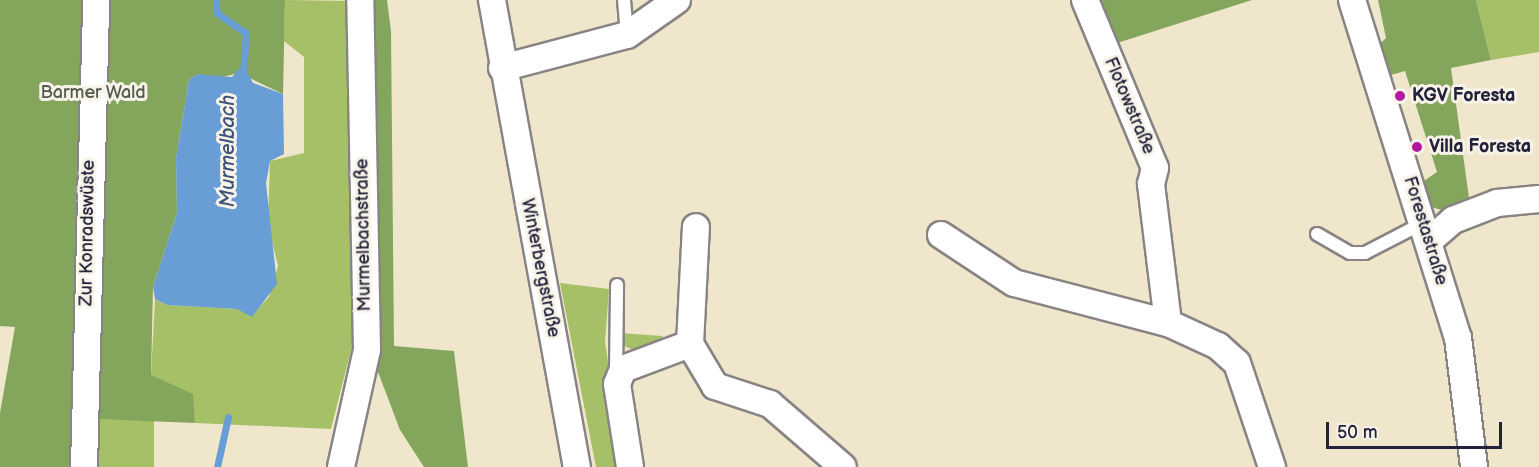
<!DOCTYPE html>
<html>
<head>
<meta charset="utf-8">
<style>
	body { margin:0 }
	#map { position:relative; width:1539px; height:467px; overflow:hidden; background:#f0e6cc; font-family:"Balsamiq Sans",sans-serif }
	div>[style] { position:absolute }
	.green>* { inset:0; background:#a5c067 }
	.forest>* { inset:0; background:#84a65c }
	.water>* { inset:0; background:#689dd5 }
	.stream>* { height:7px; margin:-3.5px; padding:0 3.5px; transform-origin:3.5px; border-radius:3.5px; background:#689dd5 }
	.roads { filter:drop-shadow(2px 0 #898484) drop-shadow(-2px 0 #898484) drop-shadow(0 2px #898484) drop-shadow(0 -2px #898484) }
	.lane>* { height:12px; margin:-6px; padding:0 6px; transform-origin:6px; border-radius:6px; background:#fff }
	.street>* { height:26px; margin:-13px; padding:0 13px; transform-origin:13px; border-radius:13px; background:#fff }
	.dots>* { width:16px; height:16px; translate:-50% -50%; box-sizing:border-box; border:3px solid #f7f3e8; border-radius:50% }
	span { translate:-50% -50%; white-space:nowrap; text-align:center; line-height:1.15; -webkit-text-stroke:6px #f7f3e8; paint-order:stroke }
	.park-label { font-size:18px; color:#50594a }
	.poi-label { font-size:18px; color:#22223b; font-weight:700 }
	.left { translate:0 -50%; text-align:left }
	.street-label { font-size:18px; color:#22223b }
	.water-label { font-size:20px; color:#3e5379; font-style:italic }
	.scale { position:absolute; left:1326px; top:422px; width:176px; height:27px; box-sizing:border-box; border:3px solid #22223b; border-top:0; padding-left:8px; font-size:18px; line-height:21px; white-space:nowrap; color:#22223b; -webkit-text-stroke:4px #f7f3e8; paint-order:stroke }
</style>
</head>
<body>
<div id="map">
	<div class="green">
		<i style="clip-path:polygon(285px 0,354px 1px,349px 17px,352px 346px,331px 429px,195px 423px,192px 394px,151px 376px,155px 299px,167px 305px,237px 309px,258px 308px,269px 297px,278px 266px,268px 224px,270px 161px,304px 153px,304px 57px,284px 41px)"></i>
		<i style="clip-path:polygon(1476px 0,1539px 0,1539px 52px,1491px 60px)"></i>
		<i style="clip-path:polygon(560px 283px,609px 289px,605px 342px,624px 467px,596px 467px)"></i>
		<i style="clip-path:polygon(619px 333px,663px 336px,660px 343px,639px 352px,624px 346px)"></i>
		<i style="clip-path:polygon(96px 419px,154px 420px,154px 467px,96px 467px)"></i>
	</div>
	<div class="forest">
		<i style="clip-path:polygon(0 0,285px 0,283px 94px,239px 73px,218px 78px,197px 74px,189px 80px,176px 158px,177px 213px,153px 287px,151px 375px,193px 394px,195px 423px,96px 419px,72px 467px,0 467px,0 413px,15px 327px,0 326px)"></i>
		<i style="clip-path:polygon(368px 0,387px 0,391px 31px,394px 346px,454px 351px,468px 467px,424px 467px,400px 430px,375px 364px)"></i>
		<i style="clip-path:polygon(1093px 0,1252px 0,1111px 45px)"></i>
		<i style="clip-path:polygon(1378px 0,1476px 0,1491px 60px,1451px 68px,1470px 205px,1452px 213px,1428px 206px,1418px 185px,1437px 172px,1405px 71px,1384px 77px,1374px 49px,1386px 38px)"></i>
	</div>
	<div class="water">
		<i style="clip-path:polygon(243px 64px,253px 83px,283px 94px,284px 154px,270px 161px,266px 183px,277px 284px,252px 317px,237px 309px,167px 305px,155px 299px,153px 287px,177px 213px,176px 158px,189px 80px,197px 74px,232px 77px)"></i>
	</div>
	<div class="stream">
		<i style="left:216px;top:0;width:13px;rotate:86deg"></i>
		<i style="left:217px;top:13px;width:35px;rotate:35deg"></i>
		<i style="left:246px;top:33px;width:40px;rotate:94.3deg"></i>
		<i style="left:217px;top:467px;width:51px;rotate:-77.6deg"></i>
	</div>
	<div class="roads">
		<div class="lane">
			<i style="left:624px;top:0;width:35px;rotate:85deg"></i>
			<i style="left:1317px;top:234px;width:38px;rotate:30deg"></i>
			<i style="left:1350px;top:253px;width:15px"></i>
			<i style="left:1365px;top:253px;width:65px;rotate:-27.3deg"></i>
			<i style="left:616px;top:373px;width:88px;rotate:-89.3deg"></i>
		</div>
		<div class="street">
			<i style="left:492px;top:0;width:475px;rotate:79.7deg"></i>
			<i style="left:1085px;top:0;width:182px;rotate:67.4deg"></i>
			<i style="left:1155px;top:168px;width:16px;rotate:104deg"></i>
			<i style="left:1151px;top:184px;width:140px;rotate:83deg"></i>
			<i style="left:1352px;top:0;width:354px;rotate:72.6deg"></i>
			<i style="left:1458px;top:338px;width:130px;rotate:82.9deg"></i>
			<i style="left:502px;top:68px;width:129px;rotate:-14.8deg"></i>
			<i style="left:627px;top:35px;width:61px;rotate:-35deg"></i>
			<i style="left:941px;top:235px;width:87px;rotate:33.3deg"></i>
			<i style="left:1014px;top:283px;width:159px;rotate:14.6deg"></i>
			<i style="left:1168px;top:323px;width:55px;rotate:24.7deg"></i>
			<i style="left:1218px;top:346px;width:25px;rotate:42deg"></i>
			<i style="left:1237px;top:363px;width:110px;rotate:71.4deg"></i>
			<i style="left:1429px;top:241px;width:32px;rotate:-41deg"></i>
			<i style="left:1453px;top:220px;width:47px;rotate:-21.1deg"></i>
			<i style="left:1497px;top:203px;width:42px;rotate:-5.4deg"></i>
			<i style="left:690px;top:344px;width:117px;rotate:-87.1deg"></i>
			<i style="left:84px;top:467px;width:467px;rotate:-88.5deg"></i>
			<i style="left:341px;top:467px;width:120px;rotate:-77.5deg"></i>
			<i style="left:367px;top:350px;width:350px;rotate:-91.1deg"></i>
			<i style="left:630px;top:467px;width:84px;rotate:-98.9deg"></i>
			<i style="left:617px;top:384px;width:16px;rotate:-68deg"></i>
			<i style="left:623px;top:369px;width:72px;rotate:-20.5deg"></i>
			<i style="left:690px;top:344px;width:49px;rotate:59.2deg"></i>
			<i style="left:715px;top:386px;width:58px;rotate:18.1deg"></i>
			<i style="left:770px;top:404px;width:96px;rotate:40.8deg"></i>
		</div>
	</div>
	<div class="dots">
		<i style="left:1400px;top:96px;background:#b5179e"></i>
		<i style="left:1417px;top:147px;background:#b5179e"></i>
	</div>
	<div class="park-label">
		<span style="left:93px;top:93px">Barmer Wald</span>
	</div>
	<div class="poi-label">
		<span class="left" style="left:1412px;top:96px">KGV Foresta</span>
		<span class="left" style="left:1429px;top:147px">Villa Foresta</span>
	</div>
	<div class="street-label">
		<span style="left:1129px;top:106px;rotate:67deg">Flotowstraße</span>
		<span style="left:1425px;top:231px;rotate:73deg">Forestastraße</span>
		<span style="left:88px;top:233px;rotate:-89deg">Zur Konradswüste</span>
		<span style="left:364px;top:235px;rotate:-91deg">Murmelbachstraße</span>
		<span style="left:540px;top:268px;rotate:79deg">Winterbergstraße</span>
	</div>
	<div class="water-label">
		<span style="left:228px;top:151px;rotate:-90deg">Murmelbach</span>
	</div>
	<div class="scale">50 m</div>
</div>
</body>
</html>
